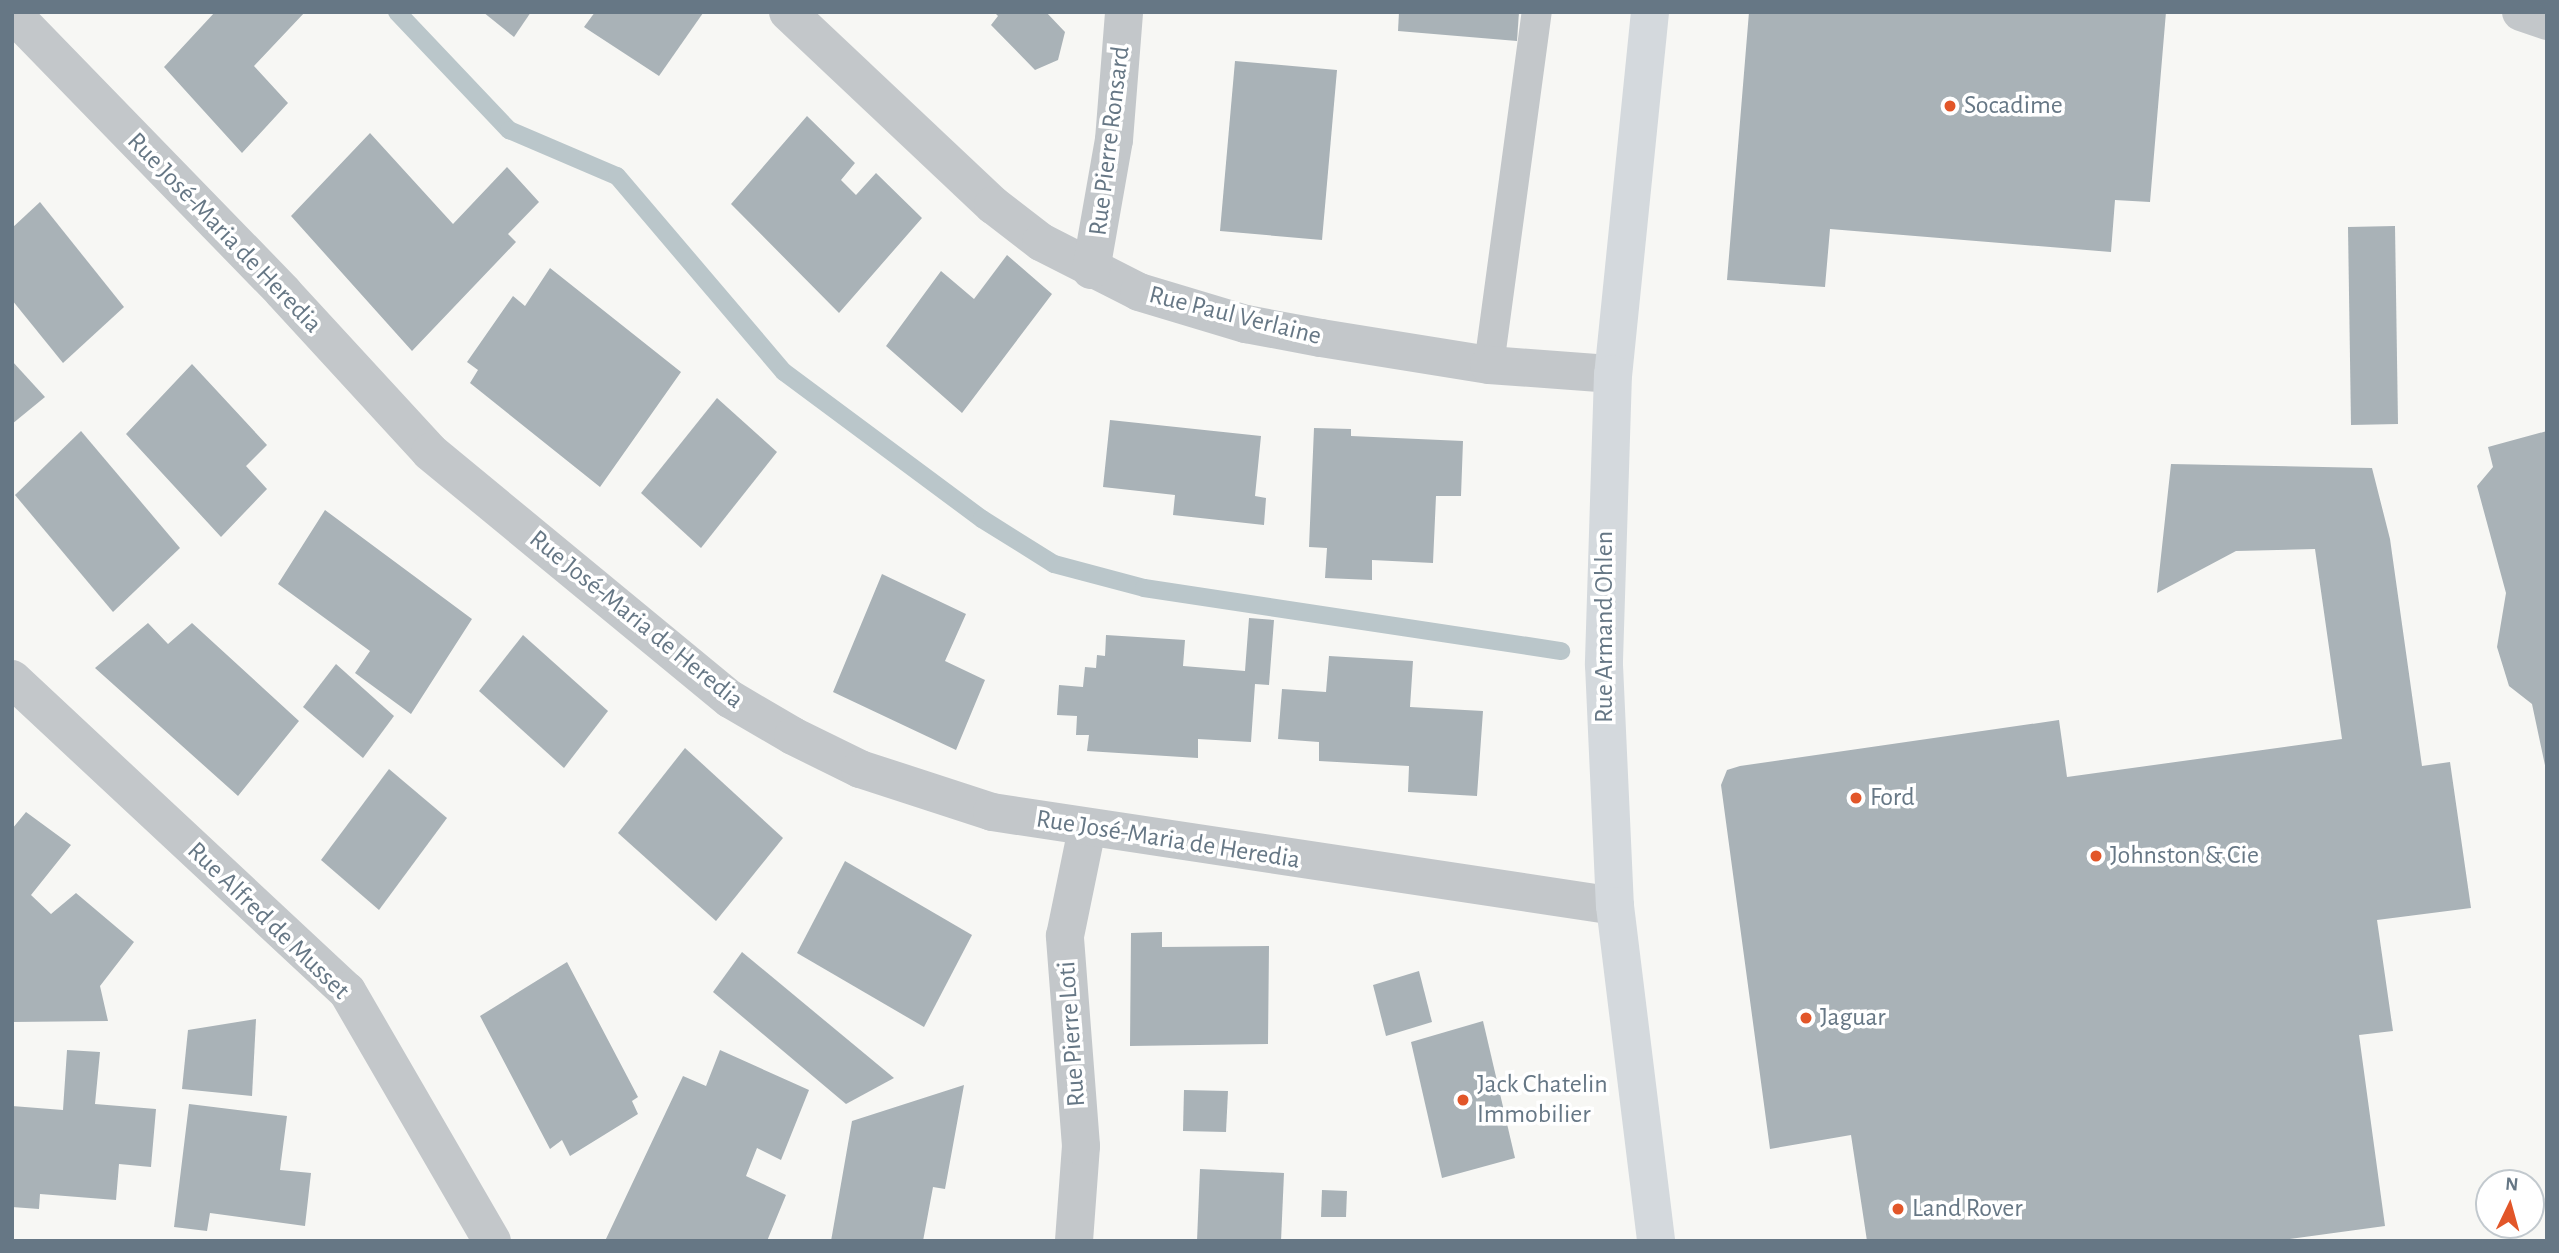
<!DOCTYPE html>
<html>
<head>
<meta charset="utf-8">
<style>
	body { margin:0 }
	#map { position:relative; width:2559px; height:1253px; overflow:hidden; background:#f7f7f4; font-family:"Alegreya Sans",sans-serif }
	div>[style] { position:absolute }
	.stream>* { height:18px; margin:-9px; padding:0 9px; transform-origin:9px; border-radius:9px; background:#bac6ca }
	.building>* { inset:0; background:#a9b2b7 }
	.service>* { height:30px; margin:-15px; padding:0 15px; transform-origin:15px; border-radius:15px; background:#c3c7ca }
	.minor>* { height:38px; margin:-19px; padding:0 19px; transform-origin:19px; border-radius:19px; background:#c3c7ca }
	.tertiary>* { height:38px; margin:-19px; padding:0 19px; transform-origin:19px; border-radius:19px; background:#c3c7ca }
	.secondary>* { height:38px; margin:-19px; padding:0 19px; transform-origin:19px; border-radius:19px; background:#d4d9dd }
	.dots>* { width:19px; height:19px; translate:-50% -50%; box-sizing:border-box; border:4px solid #fff; border-radius:50% }
	span { translate:-50% -50%; white-space:nowrap; text-align:center; line-height:1.15; -webkit-text-stroke:7px #fff; paint-order:stroke }
	.poi-label { font-size:26px; color:#667785 }
	.left { translate:0 -50%; text-align:left }
	.street-label { font-size:26px; color:#667785 }
	.frame { position:absolute; inset:0; border:14px solid #667785; pointer-events:none }
	.north { position:absolute; left:2475px; top:1169px; width:70px; height:70px; box-sizing:border-box; background:#fff; border:2px solid #c2c9ce; border-radius:50%; rotate:5deg; font-size:19px; font-weight:700; line-height:28px; text-align:center; color:#667785 }
	.north::after { content:''; display:block; margin:auto; width:24px; height:32px; background:#e25629; clip-path:polygon(50% 0,100% 100%,50% 72%,0 100%) }
</style>
</head>
<body>
<div id="map">
	<div class="stream">
		<i style="left:397px;top:12px;width:163px;rotate:46.5deg"></i>
		<i style="left:509px;top:130px;width:117px;rotate:23.1deg"></i>
		<i style="left:617px;top:176px;width:257px;rotate:49.6deg"></i>
		<i style="left:784px;top:372px;width:247px;rotate:36.6deg"></i>
		<i style="left:982px;top:519px;width:85px;rotate:32deg"></i>
		<i style="left:1054px;top:564px;width:93px;rotate:14.9deg"></i>
		<i style="left:1144px;top:588px;width:422px;rotate:8.6deg"></i>
	</div>
	<div class="building">
		<i style="clip-path:polygon(215px 12px,305px 12px,254px 66px,288px 103px,242px 153px,164px 67px)"></i>
		<i style="clip-path:polygon(483px 12px,531px 12px,514px 37px)"></i>
		<i style="clip-path:polygon(595px 12px,701px 12px,703px 13px,659px 76px,584px 27px)"></i>
		<i style="clip-path:polygon(994px 12px,1046px 12px,1065px 32px,1058px 60px,1035px 70px,991px 25px,998px 16px)"></i>
		<i style="clip-path:polygon(1399px 12px,1519px 12px,1517px 41px,1398px 31px)"></i>
		<i style="clip-path:polygon(1749px 12px,2166px 12px,2150px 202px,2115px 200px,2111px 252px,1830px 229px,1825px 287px,1727px 280px)"></i>
		<i style="clip-path:polygon(1235px 61px,1337px 70px,1322px 240px,1220px 231px)"></i>
		<i style="clip-path:polygon(807px 116px,855px 163px,841px 180px,856px 195px,876px 173px,922px 218px,839px 313px,731px 204px)"></i>
		<i style="clip-path:polygon(370px 133px,453px 224px,507px 167px,539px 202px,508px 234px,516px 242px,412px 351px,291px 216px)"></i>
		<i style="clip-path:polygon(40px 202px,124px 307px,63px 363px,12px 300px,12px 228px)"></i>
		<i style="clip-path:polygon(2395px 226px,2398px 424px,2351px 425px,2348px 227px)"></i>
		<i style="clip-path:polygon(1007px 255px,1052px 294px,962px 413px,886px 346px,941px 271px,974px 299px)"></i>
		<i style="clip-path:polygon(550px 268px,681px 372px,600px 487px,470px 383px,478px 370px,467px 362px,513px 296px,525px 306px)"></i>
		<i style="clip-path:polygon(12px 361px,45px 397px,12px 424px)"></i>
		<i style="clip-path:polygon(192px 364px,267px 445px,246px 466px,267px 489px,221px 537px,126px 434px)"></i>
		<i style="clip-path:polygon(717px 398px,777px 452px,701px 548px,641px 493px)"></i>
		<i style="clip-path:polygon(1110px 420px,1261px 436px,1255px 496px,1266px 498px,1264px 525px,1173px 515px,1175px 495px,1103px 487px)"></i>
		<i style="clip-path:polygon(1314px 428px,1351px 429px,1351px 436px,1463px 441px,1461px 496px,1436px 496px,1433px 563px,1372px 560px,1372px 580px,1325px 578px,1327px 548px,1309px 547px)"></i>
		<i style="clip-path:polygon(81px 431px,180px 548px,113px 612px,15px 495px)"></i>
		<i style="clip-path:polygon(2547px 431px,2547px 770px,2546px 770px,2532px 704px,2509px 686px,2497px 647px,2506px 593px,2477px 486px,2493px 467px,2488px 447px)"></i>
		<i style="clip-path:polygon(2171px 464px,2372px 468px,2390px 539px,2422px 766px,2450px 762px,2471px 908px,2377px 920px,2393px 1031px,2359px 1035px,2385px 1226px,2276px 1241px,1867px 1241px,1851px 1135px,1770px 1149px,1721px 785px,1727px 770px,1740px 766px,2059px 720px,2067px 777px,2342px 739px,2315px 549px,2236px 551px,2157px 593px)"></i>
		<i style="clip-path:polygon(325px 510px,472px 619px,411px 714px,355px 673px,370px 651px,278px 584px)"></i>
		<i style="clip-path:polygon(882px 574px,966px 614px,945px 661px,985px 680px,956px 750px,833px 692px)"></i>
		<i style="clip-path:polygon(1249px 618px,1274px 620px,1269px 685px,1255px 684px,1251px 742px,1198px 739px,1198px 758px,1087px 751px,1089px 735px,1076px 735px,1077px 716px,1057px 715px,1059px 685px,1083px 687px,1085px 667px,1096px 668px,1097px 655px,1105px 656px,1106px 635px,1185px 640px,1183px 666px,1245px 671px)"></i>
		<i style="clip-path:polygon(148px 623px,168px 644px,192px 623px,299px 721px,238px 796px,95px 668px)"></i>
		<i style="clip-path:polygon(523px 635px,608px 711px,564px 768px,479px 691px)"></i>
		<i style="clip-path:polygon(1329px 656px,1413px 661px,1410px 707px,1483px 711px,1477px 796px,1408px 792px,1409px 766px,1319px 761px,1319px 742px,1278px 739px,1282px 689px,1326px 692px)"></i>
		<i style="clip-path:polygon(336px 664px,394px 716px,363px 758px,303px 707px)"></i>
		<i style="clip-path:polygon(685px 748px,783px 838px,716px 921px,618px 833px)"></i>
		<i style="clip-path:polygon(389px 769px,447px 818px,379px 910px,321px 860px)"></i>
		<i style="clip-path:polygon(26px 812px,71px 845px,31px 895px,51px 914px,76px 893px,134px 942px,100px 986px,108px 1021px,12px 1022px,12px 829px)"></i>
		<i style="clip-path:polygon(845px 861px,972px 935px,924px 1027px,797px 953px)"></i>
		<i style="clip-path:polygon(1162px 932px,1162px 947px,1269px 946px,1268px 1044px,1130px 1046px,1131px 933px)"></i>
		<i style="clip-path:polygon(742px 952px,894px 1078px,846px 1104px,713px 992px)"></i>
		<i style="clip-path:polygon(567px 962px,638px 1097px,632px 1101px,638px 1114px,570px 1156px,562px 1140px,550px 1149px,480px 1016px)"></i>
		<i style="clip-path:polygon(1419px 971px,1432px 1022px,1386px 1036px,1373px 985px)"></i>
		<i style="clip-path:polygon(256px 1019px,252px 1096px,182px 1089px,188px 1030px)"></i>
		<i style="clip-path:polygon(1483px 1021px,1515px 1158px,1442px 1178px,1411px 1042px)"></i>
		<i style="clip-path:polygon(67px 1050px,100px 1052px,95px 1104px,156px 1109px,151px 1167px,119px 1164px,116px 1200px,40px 1194px,39px 1209px,12px 1207px,12px 1106px,63px 1110px)"></i>
		<i style="clip-path:polygon(720px 1050px,809px 1090px,781px 1160px,757px 1148px,746px 1176px,786px 1195px,767px 1241px,605px 1241px,683px 1076px,706px 1086px)"></i>
		<i style="clip-path:polygon(964px 1085px,945px 1189px,933px 1187px,923px 1241px,831px 1241px,852px 1121px)"></i>
		<i style="clip-path:polygon(1184px 1090px,1228px 1091px,1226px 1132px,1183px 1131px)"></i>
		<i style="clip-path:polygon(189px 1104px,287px 1116px,280px 1170px,311px 1173px,305px 1226px,210px 1213px,207px 1231px,174px 1227px)"></i>
		<i style="clip-path:polygon(1200px 1169px,1284px 1173px,1281px 1241px,1197px 1241px)"></i>
		<i style="clip-path:polygon(1322px 1190px,1347px 1191px,1346px 1217px,1321px 1217px)"></i>
	</div>
	<div class="service">
		<i style="left:1489px;top:365px;width:356px;rotate:-82.3deg"></i>
	</div>
	<div class="minor">
		<i style="left:788px;top:12px;width:282px;rotate:43.3deg"></i>
		<i style="left:993px;top:205px;width:61px;rotate:37.6deg"></i>
		<i style="left:1041px;top:242px;width:110px;rotate:27deg"></i>
		<i style="left:1139px;top:292px;width:112px;rotate:16.7deg"></i>
		<i style="left:1246px;top:324px;width:76px;rotate:10.6deg"></i>
		<i style="left:1321px;top:338px;width:170px;rotate:9.1deg"></i>
		<i style="left:1489px;top:365px;width:124px;rotate:4.2deg"></i>
		<i style="left:1091px;top:270px;width:132px;rotate:-80deg"></i>
		<i style="left:1114px;top:140px;width:128px;rotate:-85.5deg"></i>
		<i style="left:12px;top:679px;width:458px;rotate:43deg"></i>
		<i style="left:347px;top:991px;width:289px;rotate:59.9deg"></i>
		<i style="left:1074px;top:1241px;width:95px;rotate:-85.8deg"></i>
		<i style="left:1081px;top:1146px;width:211px;rotate:-94.4deg"></i>
		<i style="left:1065px;top:936px;width:109px;rotate:-78.4deg"></i>
	</div>
	<div class="tertiary">
		<i style="left:2521px;top:12px;width:28px;rotate:19deg"></i>
		<i style="left:12px;top:13px;width:389px;rotate:45.8deg"></i>
		<i style="left:283px;top:292px;width:217px;rotate:47.4deg"></i>
		<i style="left:430px;top:452px;width:389px;rotate:39.5deg"></i>
		<i style="left:730px;top:699px;width:73px;rotate:30.4deg"></i>
		<i style="left:793px;top:736px;width:75px;rotate:26.2deg"></i>
		<i style="left:860px;top:769px;width:139px;rotate:18deg"></i>
		<i style="left:992px;top:812px;width:630px;rotate:8.58deg"></i>
	</div>
	<div class="secondary">
		<i style="left:1650px;top:12px;width:364px;rotate:95.8deg"></i>
		<i style="left:1613px;top:374px;width:291px;rotate:91.8deg"></i>
		<i style="left:1604px;top:665px;width:241px;rotate:87.4deg"></i>
		<i style="left:1615px;top:906px;width:337px;rotate:83deg"></i>
	</div>
	<div class="dots">
		<i style="left:1950px;top:106px;background:#e25629"></i>
		<i style="left:1856px;top:798px;background:#e25629"></i>
		<i style="left:2096px;top:856px;background:#e25629"></i>
		<i style="left:1806px;top:1018px;background:#e25629"></i>
		<i style="left:1463px;top:1100px;background:#e25629"></i>
		<i style="left:1898px;top:1209px;background:#e25629"></i>
	</div>
	<div class="poi-label">
		<span class="left" style="left:1964px;top:106px">Socadime</span>
		<span class="left" style="left:1870px;top:798px">Ford</span>
		<span class="left" style="left:2110px;top:856px">Johnston &amp; Cie</span>
		<span class="left" style="left:1820px;top:1018px">Jaguar</span>
		<span class="left" style="left:1477px;top:1100px">Jack Chatelin<br>Immobilier</span>
		<span class="left" style="left:1912px;top:1209px">Land Rover</span>
	</div>
	<div class="street-label">
		<span style="left:1110px;top:141px;rotate:-83deg">Rue Pierre Ronsard</span>
		<span style="left:224px;top:233px;rotate:46deg">Rue José-Maria de Heredia</span>
		<span style="left:1235px;top:316px;rotate:14deg">Rue Paul Verlaine</span>
		<span style="left:636px;top:620px;rotate:39deg">Rue José-Maria de Heredia</span>
		<span style="left:1605px;top:627px;rotate:-90deg">Rue Armand Ohlen</span>
		<span style="left:1168px;top:840px;rotate:9deg">Rue José-Maria de Heredia</span>
		<span style="left:268px;top:921px;rotate:44deg">Rue Alfred de Musset</span>
		<span style="left:1072px;top:1034px;rotate:-94deg">Rue Pierre Loti</span>
	</div>
	<div class="frame"></div>
	<div class="north">N</div>
</div>
</body>
</html>
